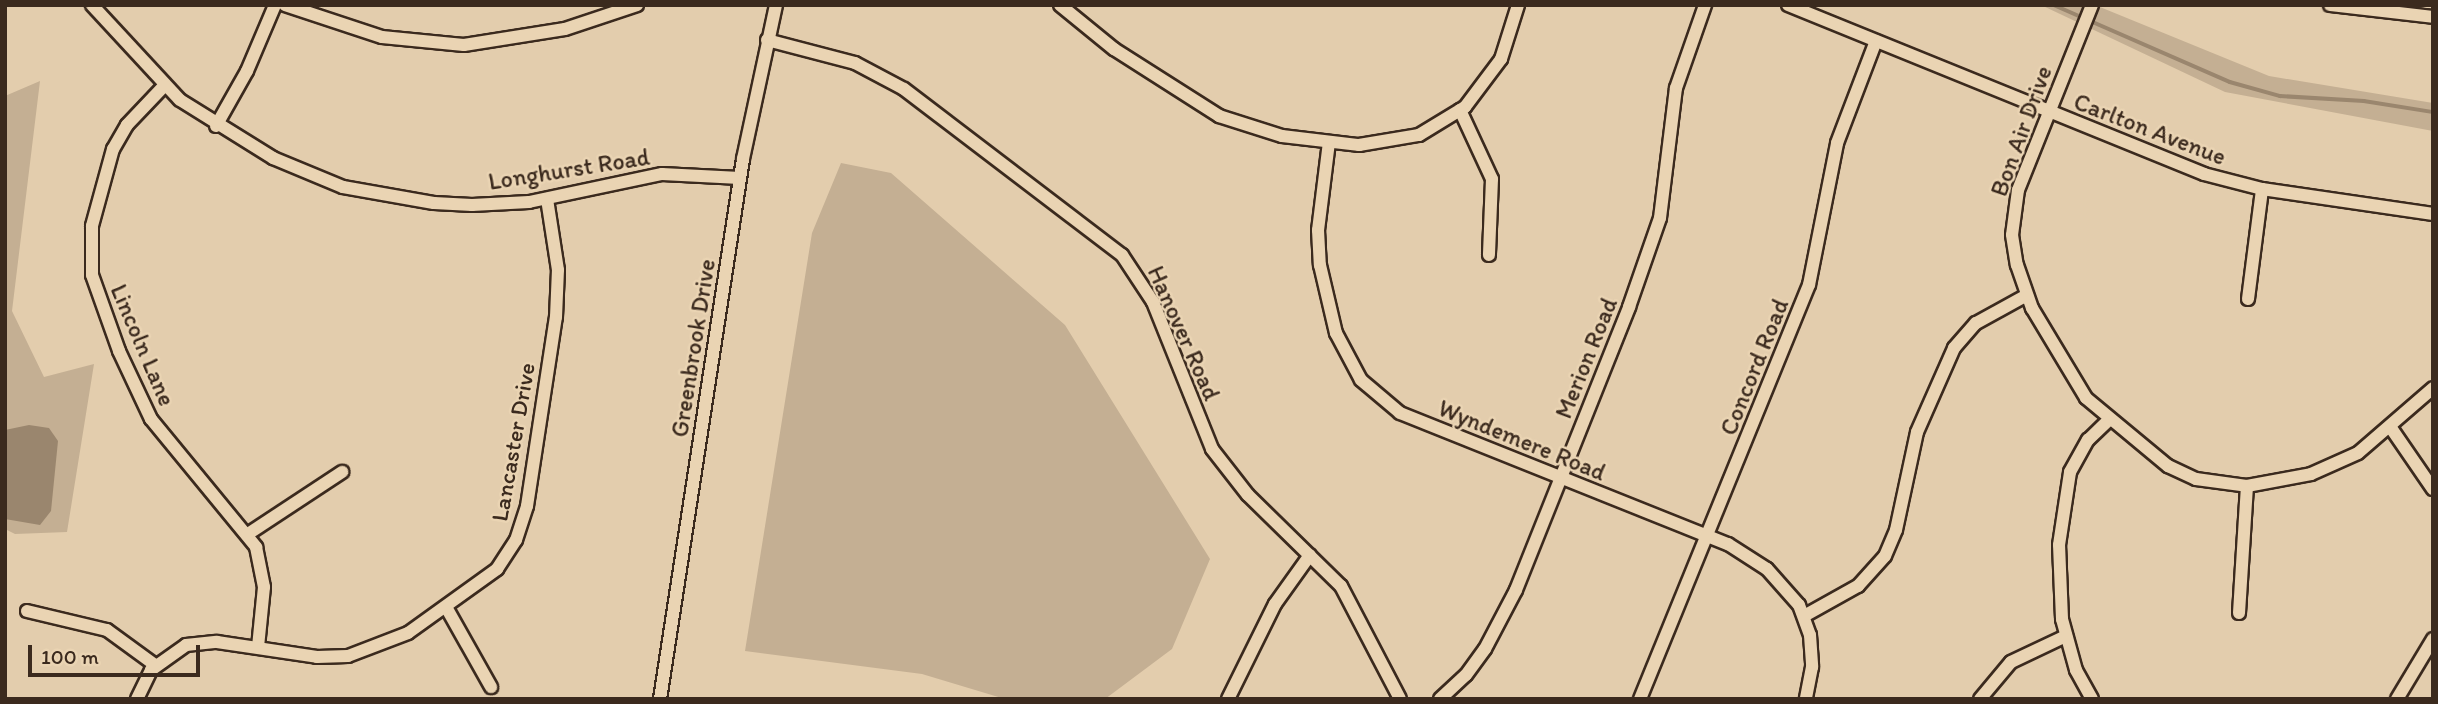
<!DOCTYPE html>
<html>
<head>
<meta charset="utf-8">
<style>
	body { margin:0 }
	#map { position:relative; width:2438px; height:704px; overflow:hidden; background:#e3cdad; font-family:Itim,sans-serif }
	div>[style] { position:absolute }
	.green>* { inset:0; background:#c4af93 }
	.water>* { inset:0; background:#9a866e }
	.stream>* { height:3.5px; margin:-1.75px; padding:0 1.75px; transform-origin:1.75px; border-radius:1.75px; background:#9a866e }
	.roads { filter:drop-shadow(2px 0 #3b2a1e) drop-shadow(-2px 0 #3b2a1e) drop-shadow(0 2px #3b2a1e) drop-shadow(0 -2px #3b2a1e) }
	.minor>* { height:12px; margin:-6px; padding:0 6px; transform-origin:6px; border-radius:6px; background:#ead4b3 }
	span { translate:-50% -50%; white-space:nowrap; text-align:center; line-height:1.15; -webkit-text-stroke:5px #ead4b3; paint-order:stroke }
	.street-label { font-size:24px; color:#3b2a1e }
	.frame { position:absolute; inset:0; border:7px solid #3b2a1e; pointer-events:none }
	.scale { position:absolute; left:28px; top:645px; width:172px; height:32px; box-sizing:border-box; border:4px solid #3b2a1e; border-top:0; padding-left:9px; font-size:21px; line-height:24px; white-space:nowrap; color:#3b2a1e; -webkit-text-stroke:5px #ead4b3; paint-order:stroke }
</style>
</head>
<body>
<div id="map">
	<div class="green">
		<i style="clip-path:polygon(2041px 5px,2095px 5px,2269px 76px,2433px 103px,2433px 131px,2225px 92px)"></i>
		<i style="clip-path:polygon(40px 81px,12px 311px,44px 377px,94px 364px,67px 532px,15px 534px,5px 529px,5px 96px)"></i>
		<i style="clip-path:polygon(841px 163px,891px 173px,1065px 325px,1210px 559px,1172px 649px,1105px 699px,1005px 699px,922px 674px,745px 651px,812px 233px)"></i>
	</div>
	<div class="water">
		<i style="clip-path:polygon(29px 425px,49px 428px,58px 441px,51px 511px,40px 525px,5px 519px,5px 430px)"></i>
	</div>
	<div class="stream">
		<i style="left:2054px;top:5px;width:192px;rotate:23.6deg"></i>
		<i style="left:2230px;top:82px;width:52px;rotate:15.6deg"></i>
		<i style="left:2280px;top:96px;width:84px;rotate:3.4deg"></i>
		<i style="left:2364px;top:101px;width:70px;rotate:9.1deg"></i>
	</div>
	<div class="roads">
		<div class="minor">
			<i style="left:92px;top:5px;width:129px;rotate:47.2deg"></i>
			<i style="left:180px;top:100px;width:110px;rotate:31.9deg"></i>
			<i style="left:273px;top:158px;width:76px;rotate:22.5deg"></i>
			<i style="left:343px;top:187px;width:92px;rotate:10deg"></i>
			<i style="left:434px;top:203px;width:38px;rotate:3deg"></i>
			<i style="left:472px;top:205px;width:57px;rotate:-3deg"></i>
			<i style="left:529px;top:202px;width:136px;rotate:-11.9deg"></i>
			<i style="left:662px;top:174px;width:78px;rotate:2.9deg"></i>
			<i style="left:285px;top:5px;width:102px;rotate:18.3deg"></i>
			<i style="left:382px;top:37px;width:82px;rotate:5.6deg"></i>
			<i style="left:464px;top:45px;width:102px;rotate:-9deg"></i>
			<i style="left:565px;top:29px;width:76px;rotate:-18.4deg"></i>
			<i style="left:1060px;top:5px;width:70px;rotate:39.2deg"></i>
			<i style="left:1114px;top:49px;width:125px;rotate:32.5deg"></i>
			<i style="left:1219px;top:116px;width:66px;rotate:17.6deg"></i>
			<i style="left:1282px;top:136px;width:78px;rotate:6.7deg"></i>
			<i style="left:1359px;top:145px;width:61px;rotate:-9.5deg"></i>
			<i style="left:1419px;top:135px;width:54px;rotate:-31.3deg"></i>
			<i style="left:1465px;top:107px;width:60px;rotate:-53.1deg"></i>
			<i style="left:1501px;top:59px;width:57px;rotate:-72.5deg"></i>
			<i style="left:1788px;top:5px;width:449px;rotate:22.1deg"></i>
			<i style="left:2204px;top:174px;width:60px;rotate:14.5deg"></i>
			<i style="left:2262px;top:189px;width:173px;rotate:8.3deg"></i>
			<i style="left:2092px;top:5px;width:199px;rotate:111.8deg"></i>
			<i style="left:2018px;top:190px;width:45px;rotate:97.6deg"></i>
			<i style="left:2012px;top:235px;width:30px;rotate:81deg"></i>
			<i style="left:2017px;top:265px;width:46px;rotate:70.8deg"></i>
			<i style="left:2032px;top:308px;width:105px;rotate:59deg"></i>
			<i style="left:2086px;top:398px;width:107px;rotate:39.7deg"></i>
			<i style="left:2168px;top:466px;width:31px;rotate:25deg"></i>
			<i style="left:2196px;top:479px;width:51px;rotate:7.8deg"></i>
			<i style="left:2247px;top:486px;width:65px;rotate:-10.6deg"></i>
			<i style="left:2311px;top:474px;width:51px;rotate:-24.1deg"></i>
			<i style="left:2358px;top:453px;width:99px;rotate:-40.9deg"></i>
			<i style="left:2330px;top:5px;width:104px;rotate:6.6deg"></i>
			<i style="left:767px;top:40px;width:91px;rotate:14.6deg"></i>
			<i style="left:855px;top:63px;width:55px;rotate:28deg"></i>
			<i style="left:904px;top:89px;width:274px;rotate:37.3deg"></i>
			<i style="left:1122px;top:255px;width:56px;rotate:56.6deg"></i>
			<i style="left:1153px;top:302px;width:158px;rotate:68.1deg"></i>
			<i style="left:1212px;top:449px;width:58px;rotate:52deg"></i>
			<i style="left:1248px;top:495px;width:130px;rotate:44.4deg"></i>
			<i style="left:1341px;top:586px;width:127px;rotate:62.4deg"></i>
			<i style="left:164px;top:86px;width:54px;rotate:133.5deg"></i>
			<i style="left:127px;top:125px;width:28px;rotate:120deg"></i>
			<i style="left:113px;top:149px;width:80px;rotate:105.3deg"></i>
			<i style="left:92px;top:226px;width:49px;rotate:90deg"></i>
			<i style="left:92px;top:275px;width:81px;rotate:70.4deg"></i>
			<i style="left:119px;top:351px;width:75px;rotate:64.8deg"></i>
			<i style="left:151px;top:419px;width:166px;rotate:50.6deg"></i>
			<i style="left:256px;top:547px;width:41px;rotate:78.7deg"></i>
			<i style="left:264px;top:587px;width:60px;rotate:95.7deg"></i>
			<i style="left:1460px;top:110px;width:76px;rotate:65.1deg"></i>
			<i style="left:1492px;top:179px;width:76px;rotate:92.3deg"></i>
			<i style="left:216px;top:126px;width:63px;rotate:-60.6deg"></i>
			<i style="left:247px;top:71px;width:72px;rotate:-67deg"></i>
			<i style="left:1329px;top:142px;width:89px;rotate:97.1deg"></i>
			<i style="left:1318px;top:230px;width:35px;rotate:87deg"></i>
			<i style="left:1320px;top:265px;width:70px;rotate:76.8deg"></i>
			<i style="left:1336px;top:333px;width:53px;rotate:62deg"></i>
			<i style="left:1361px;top:380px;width:51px;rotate:40.2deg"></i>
			<i style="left:1400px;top:413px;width:353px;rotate:21.8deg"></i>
			<i style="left:1728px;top:544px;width:46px;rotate:32.7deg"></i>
			<i style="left:1767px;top:569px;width:48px;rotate:48.4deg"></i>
			<i style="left:1799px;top:605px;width:32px;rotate:70deg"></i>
			<i style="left:1810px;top:635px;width:32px;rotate:86deg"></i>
			<i style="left:1812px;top:667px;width:33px;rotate:101deg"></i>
			<i style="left:2248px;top:299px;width:111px;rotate:-82.7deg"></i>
			<i style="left:2391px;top:428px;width:74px;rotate:55.5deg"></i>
			<i style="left:248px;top:534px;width:113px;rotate:-33.4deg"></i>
			<i style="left:446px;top:607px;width:92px;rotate:60.6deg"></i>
			<i style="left:27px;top:611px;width:82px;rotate:13.4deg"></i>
			<i style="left:107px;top:630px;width:59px;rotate:36.1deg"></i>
			<i style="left:2239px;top:613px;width:127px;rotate:-86.4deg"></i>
			<i style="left:1804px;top:616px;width:62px;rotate:-29.1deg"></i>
			<i style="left:1858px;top:586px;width:40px;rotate:-48deg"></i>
			<i style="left:1885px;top:556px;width:28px;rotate:-67deg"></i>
			<i style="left:1896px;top:530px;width:100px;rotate:-77.9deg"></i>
			<i style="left:1917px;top:432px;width:92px;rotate:-66.2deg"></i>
			<i style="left:1954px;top:348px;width:33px;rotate:-49deg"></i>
			<i style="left:1976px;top:323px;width:58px;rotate:-28.8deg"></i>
			<i style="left:137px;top:699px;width:32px;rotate:-64deg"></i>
			<i style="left:151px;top:670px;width:43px;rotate:-35.5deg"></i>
			<i style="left:186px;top:645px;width:31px;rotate:-6deg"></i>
			<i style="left:217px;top:642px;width:101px;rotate:8.5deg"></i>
			<i style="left:317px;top:657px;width:31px;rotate:-2deg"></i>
			<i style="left:348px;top:656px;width:64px;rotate:-21deg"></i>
			<i style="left:408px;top:633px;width:110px;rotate:-35.7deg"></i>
			<i style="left:497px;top:569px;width:35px;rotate:-57deg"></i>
			<i style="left:516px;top:540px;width:36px;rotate:-72deg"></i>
			<i style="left:527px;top:506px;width:191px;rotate:-81.3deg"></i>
			<i style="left:556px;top:317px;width:47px;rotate:-87.6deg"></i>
			<i style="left:558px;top:270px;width:72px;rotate:-98.8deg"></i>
			<i style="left:660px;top:699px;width:546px;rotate:-81.26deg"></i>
			<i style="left:743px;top:159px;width:157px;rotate:-77.9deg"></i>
			<i style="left:1228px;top:699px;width:106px;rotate:-63.7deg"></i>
			<i style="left:1275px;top:604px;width:60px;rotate:-54.5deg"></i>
			<i style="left:1440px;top:699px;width:35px;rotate:-43deg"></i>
			<i style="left:1466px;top:675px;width:32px;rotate:-54deg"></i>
			<i style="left:1485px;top:649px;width:67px;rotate:-62.3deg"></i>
			<i style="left:1516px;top:590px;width:305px;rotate:-68.2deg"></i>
			<i style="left:1629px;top:307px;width:94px;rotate:-70.8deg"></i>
			<i style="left:1660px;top:218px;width:131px;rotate:-83deg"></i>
			<i style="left:1676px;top:88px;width:88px;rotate:-70.7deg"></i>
			<i style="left:1640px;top:699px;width:447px;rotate:-67.8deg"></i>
			<i style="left:1809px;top:285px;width:145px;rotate:-78.8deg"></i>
			<i style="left:1837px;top:143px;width:109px;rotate:-69.1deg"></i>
			<i style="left:1980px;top:699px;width:48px;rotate:-50deg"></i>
			<i style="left:2011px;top:662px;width:61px;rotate:-25.3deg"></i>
			<i style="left:2092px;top:699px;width:33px;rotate:-119deg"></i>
			<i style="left:2076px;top:670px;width:53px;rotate:-105.4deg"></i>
			<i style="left:2062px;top:619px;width:74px;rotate:-92.3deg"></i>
			<i style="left:2059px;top:545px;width:74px;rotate:-81.4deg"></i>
			<i style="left:2070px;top:472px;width:37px;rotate:-61deg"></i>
			<i style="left:2088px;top:440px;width:29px;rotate:-44deg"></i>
			<i style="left:2397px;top:699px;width:70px;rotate:-59deg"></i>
		</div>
	</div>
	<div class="street-label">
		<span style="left:2150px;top:129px;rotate:21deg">Carlton Avenue</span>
		<span style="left:2021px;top:131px;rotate:-70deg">Bon Air Drive</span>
		<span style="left:569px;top:169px;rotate:-9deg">Longhurst Road</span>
		<span style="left:1184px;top:333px;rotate:66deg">Hanover Road</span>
		<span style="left:143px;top:345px;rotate:67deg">Lincoln Lane</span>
		<span style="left:693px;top:348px;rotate:-81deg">Greenbrook Drive</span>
		<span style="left:1586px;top:358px;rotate:-68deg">Merion Road</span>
		<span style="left:1754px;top:367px;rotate:-68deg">Concord Road</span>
		<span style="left:1522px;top:440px;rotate:22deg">Wyndemere Road</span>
		<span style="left:513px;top:442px;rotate:-80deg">Lancaster Drive</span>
	</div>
	<div class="frame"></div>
	<div class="scale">100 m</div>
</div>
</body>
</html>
